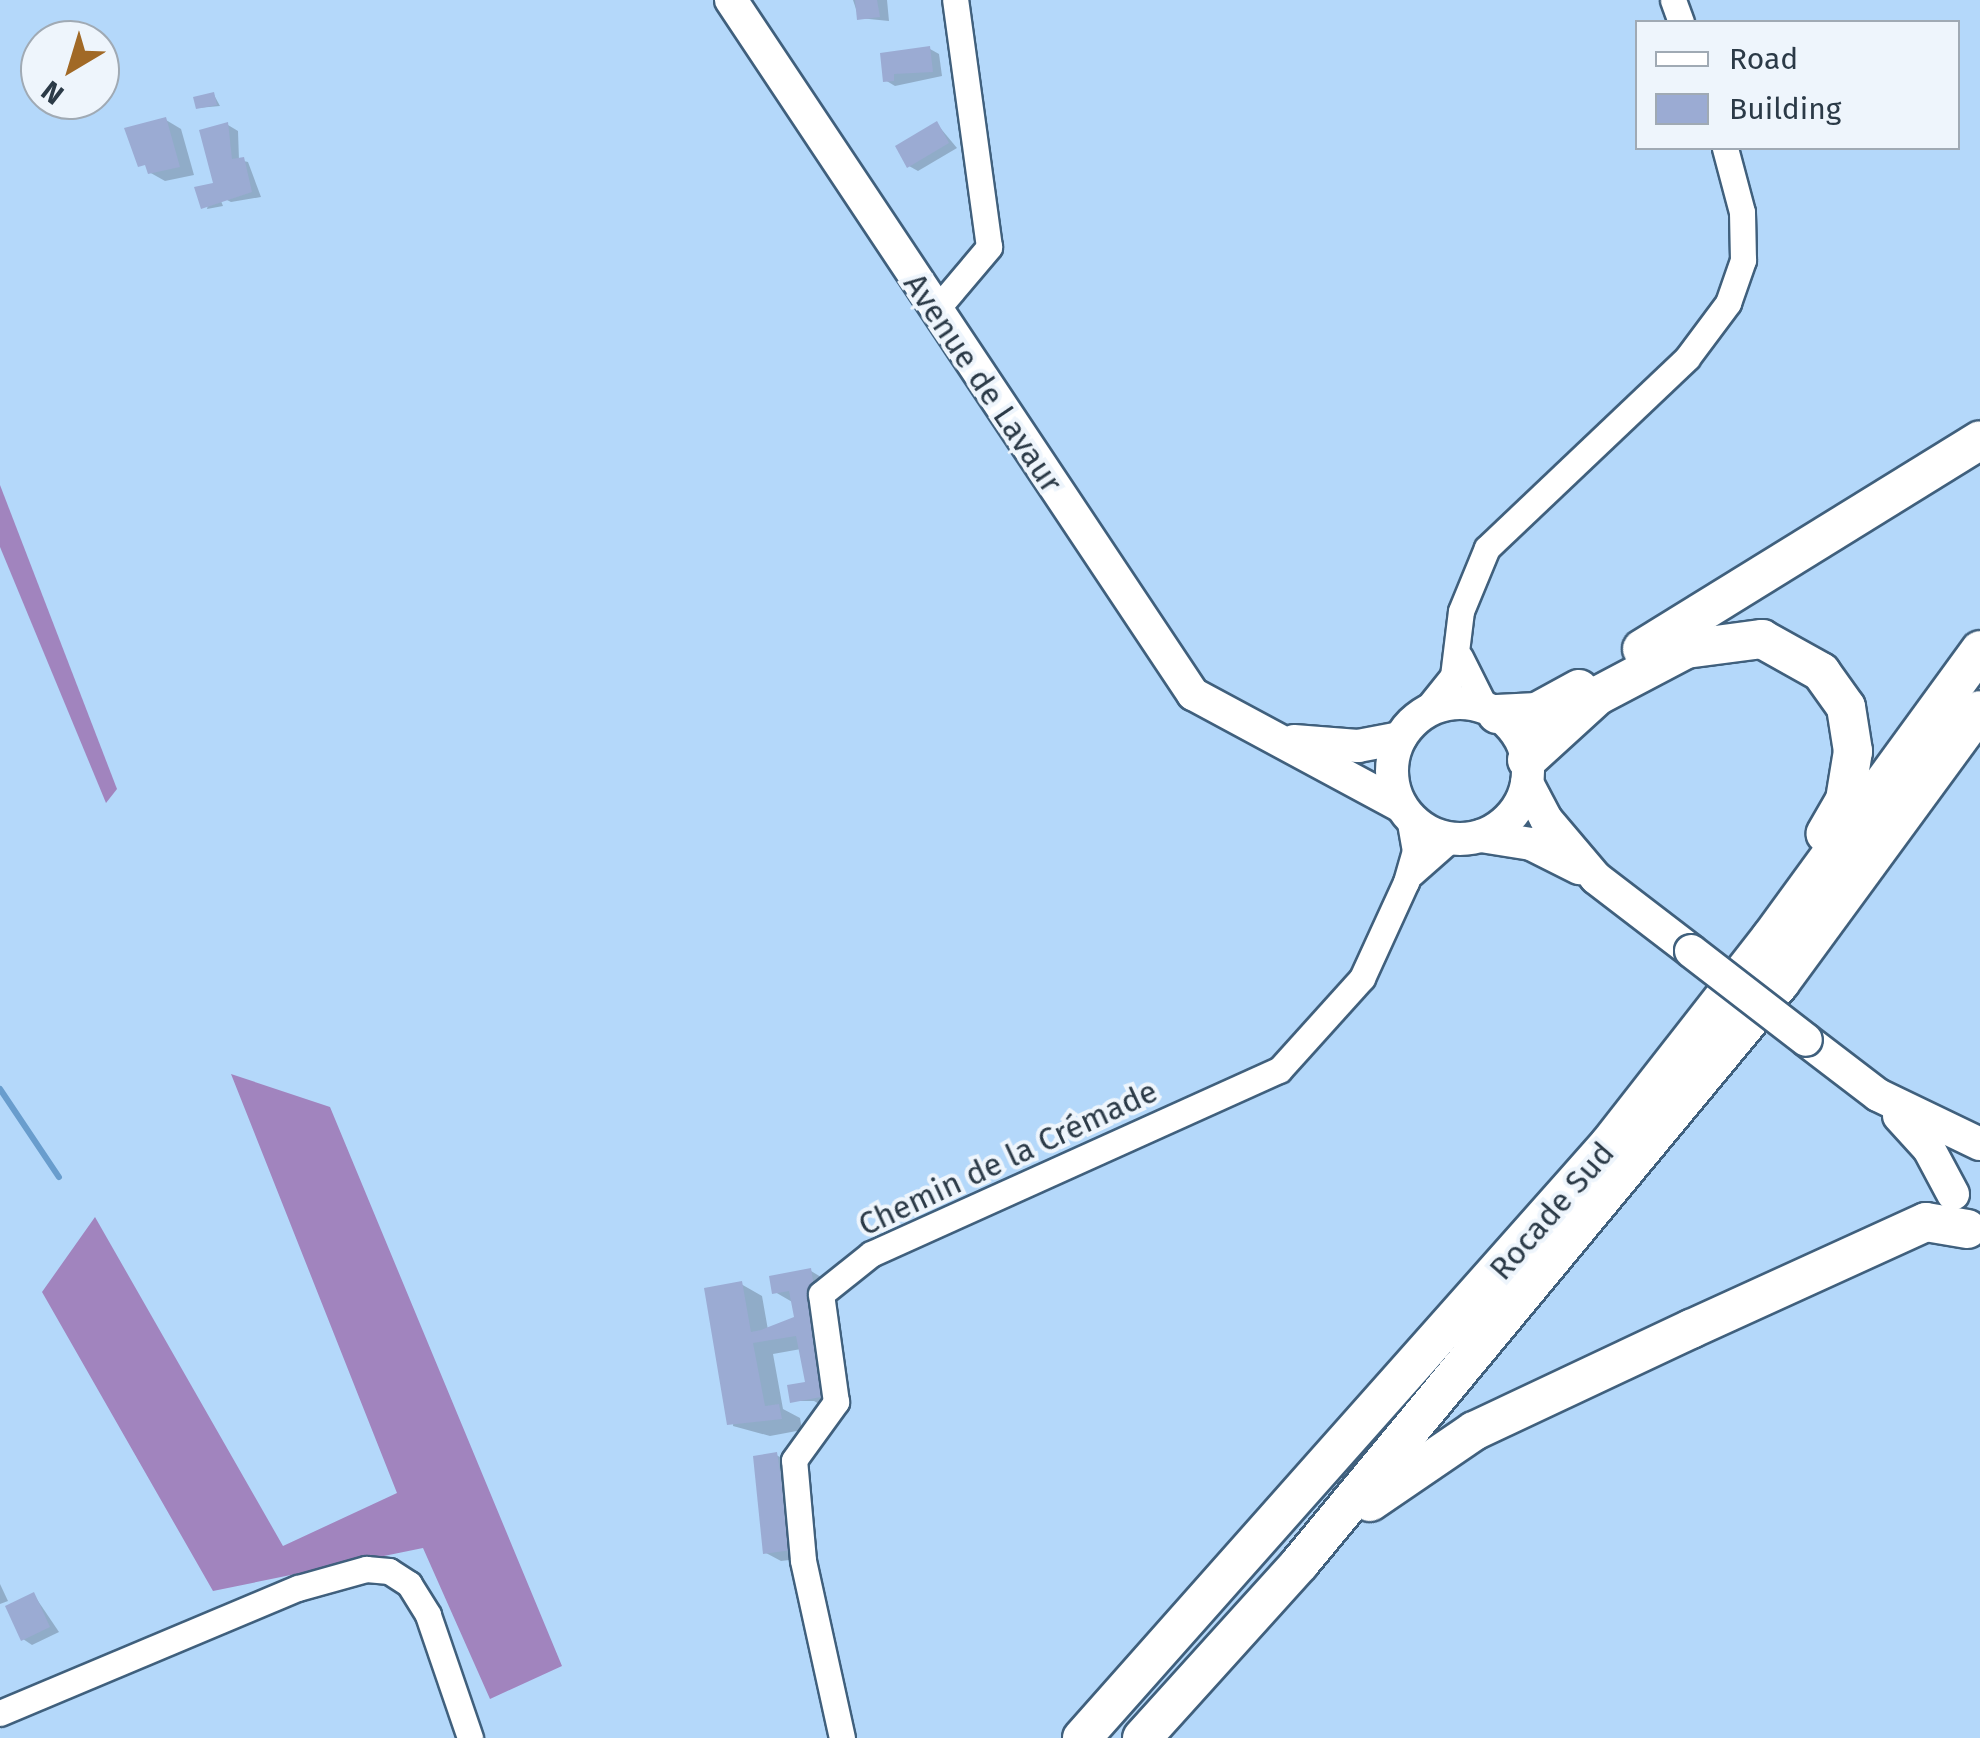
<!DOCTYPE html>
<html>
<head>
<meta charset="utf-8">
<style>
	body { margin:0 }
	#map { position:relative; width:1980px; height:1738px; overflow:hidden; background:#b4d8fa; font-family:"Fira Sans",sans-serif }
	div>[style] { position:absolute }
	.forest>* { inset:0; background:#a184be }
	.shadow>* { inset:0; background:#0003 }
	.stream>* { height:6px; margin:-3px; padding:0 3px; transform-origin:3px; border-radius:3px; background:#699dcd }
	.building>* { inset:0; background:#9babd3 }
	.roads { filter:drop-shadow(2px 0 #40607d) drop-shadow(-2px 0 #40607d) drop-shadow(0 2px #40607d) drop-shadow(0 -2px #40607d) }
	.minor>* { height:25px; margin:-12.5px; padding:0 12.5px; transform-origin:12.5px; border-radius:12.5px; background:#fff }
	.major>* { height:32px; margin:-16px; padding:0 16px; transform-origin:16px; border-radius:16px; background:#fff }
	.major>.ring { margin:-16px; padding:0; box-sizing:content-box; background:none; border:32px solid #fff; border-radius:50% }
	.highway>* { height:38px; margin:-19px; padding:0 19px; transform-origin:19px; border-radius:19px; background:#fff }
	.bridges { filter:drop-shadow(2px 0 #40607d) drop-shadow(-2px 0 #40607d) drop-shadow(0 2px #40607d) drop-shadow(0 -2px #40607d) }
	.major-bridge>* { height:32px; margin:-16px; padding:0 16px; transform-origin:16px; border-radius:16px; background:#fff }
	span { translate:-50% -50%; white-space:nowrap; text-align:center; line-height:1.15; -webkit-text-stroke:8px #eef5fc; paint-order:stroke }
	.street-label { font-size:32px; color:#2b3a47 }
	.legend { position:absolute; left:1635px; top:20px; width:325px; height:130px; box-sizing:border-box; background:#eef5fc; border:2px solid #a0aab4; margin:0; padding:12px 18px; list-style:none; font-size:30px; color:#2b3a47 }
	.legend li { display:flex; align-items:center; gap:20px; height:50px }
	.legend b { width:50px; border:2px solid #a0aab4 }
	.north { position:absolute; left:20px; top:20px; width:100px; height:100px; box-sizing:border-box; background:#eef5fc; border:2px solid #a0aab4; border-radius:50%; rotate:218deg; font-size:28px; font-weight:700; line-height:40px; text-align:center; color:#2b3a47 }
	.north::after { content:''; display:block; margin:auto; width:35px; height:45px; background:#a16926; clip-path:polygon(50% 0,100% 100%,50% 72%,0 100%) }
</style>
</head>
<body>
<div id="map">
	<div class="forest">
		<i style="clip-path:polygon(0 485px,117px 789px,106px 803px,0 547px)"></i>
		<i style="clip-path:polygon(231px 1074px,330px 1107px,562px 1666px,490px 1699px,423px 1548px,213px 1591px,42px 1292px,95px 1217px,283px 1546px,397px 1493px)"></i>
	</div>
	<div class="shadow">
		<i style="clip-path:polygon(853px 0,887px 0,889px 21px,859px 18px)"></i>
		<i style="clip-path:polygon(930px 49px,939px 54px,942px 76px,895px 86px,885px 80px,883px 55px)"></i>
		<i style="clip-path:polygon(214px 95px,220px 106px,198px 108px)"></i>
		<i style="clip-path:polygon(166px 120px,181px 129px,194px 175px,165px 181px,149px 172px)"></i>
		<i style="clip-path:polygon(937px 124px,957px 148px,918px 171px,909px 166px)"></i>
		<i style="clip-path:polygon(228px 125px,238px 131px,239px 160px,248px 162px,261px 197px,231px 202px,219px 196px,223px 206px,207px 209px)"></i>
		<i style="clip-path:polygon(811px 1271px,831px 1283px,851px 1406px,831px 1411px,814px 1401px,793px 1401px,807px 1384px,801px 1349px,773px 1354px,783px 1409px,800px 1418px,802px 1430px,770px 1436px,733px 1426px,741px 1284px,762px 1296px,768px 1330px,797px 1319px,794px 1303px,775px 1292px)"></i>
		<i style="clip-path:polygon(776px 1455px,780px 1457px,806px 1558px,781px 1561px,766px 1553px)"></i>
		<i style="clip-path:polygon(0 1584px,8px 1601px,0 1604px)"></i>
		<i style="clip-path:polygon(34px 1595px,59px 1632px,32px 1645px,23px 1639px)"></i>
	</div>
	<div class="stream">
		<i style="left:0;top:1089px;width:106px;rotate:56.2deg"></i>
	</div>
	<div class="building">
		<i style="clip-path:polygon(855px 0,877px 0,880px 17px,857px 20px)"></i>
		<i style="clip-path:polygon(930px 46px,933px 72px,894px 74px,894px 81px,883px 82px,880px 53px)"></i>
		<i style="clip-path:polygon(214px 92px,217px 105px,196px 109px,193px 97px)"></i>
		<i style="clip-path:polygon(166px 117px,180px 167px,148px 174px,145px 165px,138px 167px,124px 128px)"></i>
		<i style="clip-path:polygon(937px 121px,949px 143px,907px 168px,895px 146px)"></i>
		<i style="clip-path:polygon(228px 122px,232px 159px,244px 157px,252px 192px,201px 209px,194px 187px,213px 183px,199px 130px)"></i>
		<i style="clip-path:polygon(811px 1268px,831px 1395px,790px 1403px,787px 1385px,805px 1382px,796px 1336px,753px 1343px,765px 1406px,779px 1404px,782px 1419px,727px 1425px,704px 1288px,742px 1281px,751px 1332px,761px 1330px,794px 1317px,789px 1291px,772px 1294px,769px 1276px)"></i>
		<i style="clip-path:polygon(777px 1452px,792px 1550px,763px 1554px,753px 1456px)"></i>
		<i style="clip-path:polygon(34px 1592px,50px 1627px,21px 1641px,5px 1606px)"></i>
	</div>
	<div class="roads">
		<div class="minor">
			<i style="left:1673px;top:0;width:23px;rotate:70deg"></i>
			<i style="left:935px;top:311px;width:84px;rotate:-49.8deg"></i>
			<i style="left:989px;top:247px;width:249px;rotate:-97.8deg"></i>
			<i style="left:1460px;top:657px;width:56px;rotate:63.4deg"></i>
			<i style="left:1424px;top:712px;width:46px;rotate:-51.1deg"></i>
			<i style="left:1453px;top:676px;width:65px;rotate:-83deg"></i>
			<i style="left:1461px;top:611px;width:68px;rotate:-67.6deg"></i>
			<i style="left:1487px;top:548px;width:276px;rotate:-43.5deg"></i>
			<i style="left:1687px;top:358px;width:69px;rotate:-53.3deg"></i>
			<i style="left:1728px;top:303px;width:46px;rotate:-70.8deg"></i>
			<i style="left:1743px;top:260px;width:48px;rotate:-91.2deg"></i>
			<i style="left:1742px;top:212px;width:66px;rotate:-104.9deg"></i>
			<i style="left:1411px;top:874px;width:55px;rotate:-41.3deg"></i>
			<i style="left:0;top:1713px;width:323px;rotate:-22.8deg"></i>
			<i style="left:298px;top:1588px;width:71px;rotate:-15.6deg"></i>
			<i style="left:366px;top:1569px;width:23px;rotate:5deg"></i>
			<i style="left:389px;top:1571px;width:24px;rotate:33deg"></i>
			<i style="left:409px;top:1584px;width:36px;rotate:58deg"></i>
			<i style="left:428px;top:1615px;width:130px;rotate:71.1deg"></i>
			<i style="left:842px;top:1738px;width:182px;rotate:-102.4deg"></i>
			<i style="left:803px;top:1560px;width:100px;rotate:-95.1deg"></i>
			<i style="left:794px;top:1460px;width:72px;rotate:-54.1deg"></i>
			<i style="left:836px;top:1402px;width:109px;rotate:-97.9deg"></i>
			<i style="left:821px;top:1294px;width:64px;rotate:-38.7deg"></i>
			<i style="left:871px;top:1254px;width:448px;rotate:-24.3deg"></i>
			<i style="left:1279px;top:1070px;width:124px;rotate:-47.9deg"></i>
			<i style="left:1362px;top:978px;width:106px;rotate:-65.4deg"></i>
			<i style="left:1406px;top:882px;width:32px;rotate:-74deg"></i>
			<i style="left:1415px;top:851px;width:36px;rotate:-100deg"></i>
		</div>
		<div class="major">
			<i style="left:731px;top:0;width:834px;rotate:56.35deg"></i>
			<i style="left:1193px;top:694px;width:236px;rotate:28.3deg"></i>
			<i class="ring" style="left:1392px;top:703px;width:104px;height:104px"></i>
			<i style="left:1294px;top:741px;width:64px;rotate:4.5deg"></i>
			<i style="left:1358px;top:746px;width:43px;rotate:-10.8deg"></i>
			<i style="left:1527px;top:783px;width:41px;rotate:62.2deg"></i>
			<i style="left:1546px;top:819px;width:77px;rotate:49.7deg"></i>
			<i style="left:1596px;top:878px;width:120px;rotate:37.5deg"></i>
			<i style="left:1481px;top:836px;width:51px;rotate:9.1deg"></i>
			<i style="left:1531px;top:844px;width:54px;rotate:26.6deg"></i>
			<i style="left:1806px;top:1040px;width:91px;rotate:37.4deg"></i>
			<i style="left:1878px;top:1095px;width:113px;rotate:25.7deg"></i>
			<i style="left:1899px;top:1116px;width:45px;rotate:47.7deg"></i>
			<i style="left:1929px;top:1149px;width:51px;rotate:61.9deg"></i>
		</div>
		<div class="highway">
			<i style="left:1642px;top:649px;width:397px;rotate:-31.7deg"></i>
			<i style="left:1497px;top:714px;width:40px;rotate:-2.9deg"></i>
			<i style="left:1537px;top:712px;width:48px;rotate:-28.7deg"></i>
			<i style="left:1527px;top:760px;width:95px;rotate:-42.4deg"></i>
			<i style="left:1597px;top:696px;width:101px;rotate:-27.8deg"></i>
			<i style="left:1686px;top:649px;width:77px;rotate:-7.5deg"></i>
			<i style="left:1762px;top:639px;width:68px;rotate:29.2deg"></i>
			<i style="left:1821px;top:672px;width:43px;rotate:54.5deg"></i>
			<i style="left:1846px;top:707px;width:45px;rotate:81deg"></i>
			<i style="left:1853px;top:751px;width:50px;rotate:99.3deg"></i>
			<i style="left:1845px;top:800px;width:39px;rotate:120deg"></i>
			<i style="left:1370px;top:1502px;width:126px;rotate:-34.3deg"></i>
			<i style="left:1474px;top:1431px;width:240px;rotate:-25.2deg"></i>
			<i style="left:1691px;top:1329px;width:258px;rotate:-24.5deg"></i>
			<i style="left:1926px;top:1222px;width:42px;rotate:9.7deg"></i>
			<i style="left:1082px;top:1738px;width:795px;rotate:-48.41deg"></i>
			<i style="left:1610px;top:1143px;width:261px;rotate:-52deg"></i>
			<i style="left:1771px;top:937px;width:355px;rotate:-53.9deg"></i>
			<i style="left:1142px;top:1738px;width:236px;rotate:-47.9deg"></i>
			<i style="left:1300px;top:1563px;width:753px;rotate:-50.39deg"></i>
			<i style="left:1780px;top:983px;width:338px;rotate:-53.8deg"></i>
		</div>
	</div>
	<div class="bridges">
		<div class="major-bridge">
			<i style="left:1691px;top:951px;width:145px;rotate:37.7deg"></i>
		</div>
	</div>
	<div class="street-label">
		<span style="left:983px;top:383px;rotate:56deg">Avenue de Lavaur</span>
		<span style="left:1008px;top:1158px;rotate:-25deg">Chemin de la Crémade</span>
		<span style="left:1552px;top:1211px;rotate:-49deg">Rocade Sud</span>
	</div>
	<ul class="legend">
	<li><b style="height:12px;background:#fff"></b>Road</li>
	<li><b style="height:28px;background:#9babd3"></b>Building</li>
	</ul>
	<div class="north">N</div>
</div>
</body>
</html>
